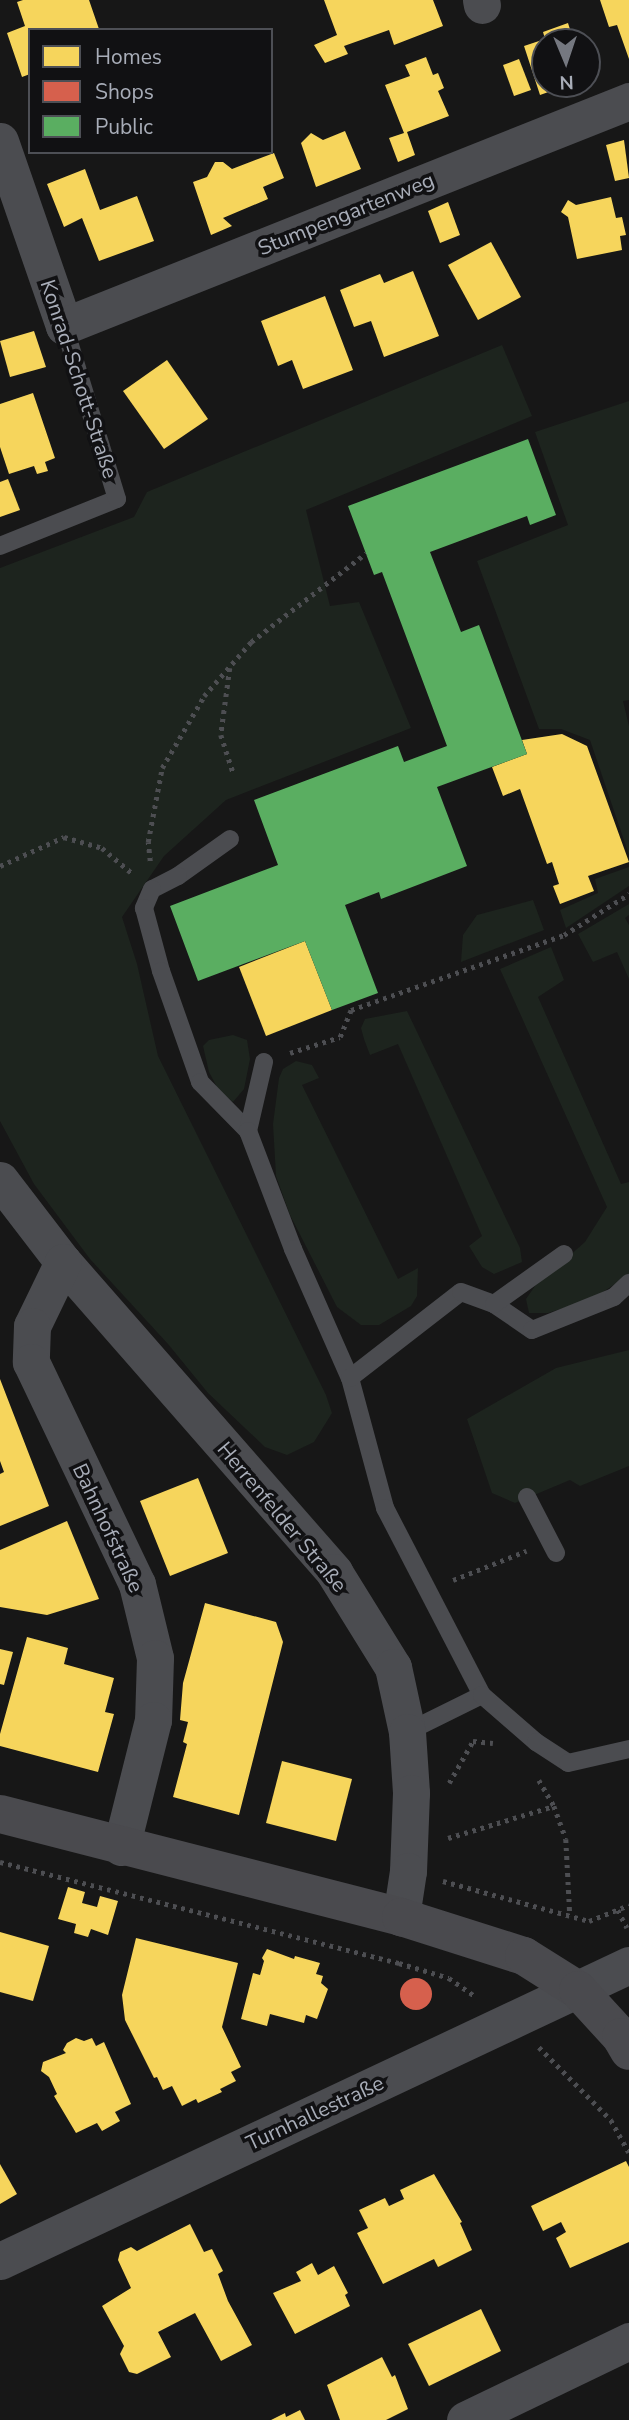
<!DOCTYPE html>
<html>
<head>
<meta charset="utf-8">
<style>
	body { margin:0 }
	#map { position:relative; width:629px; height:2420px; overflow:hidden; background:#171717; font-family:"Nunito Sans",sans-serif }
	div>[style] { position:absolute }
	.green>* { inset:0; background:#1d241e }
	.homes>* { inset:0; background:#f6d55c }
	.shops>* { inset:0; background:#d6604d }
	.round { border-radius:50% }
	.public>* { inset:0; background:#5aae61 }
	.path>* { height:4.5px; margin-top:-2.25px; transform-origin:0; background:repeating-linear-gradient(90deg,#4d4e52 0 3.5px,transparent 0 8.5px) }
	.lane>* { height:18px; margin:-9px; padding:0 9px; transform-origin:9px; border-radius:9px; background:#4b4c50 }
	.street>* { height:37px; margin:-18.5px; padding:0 18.5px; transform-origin:18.5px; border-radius:18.5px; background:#4b4c50 }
	.secondary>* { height:38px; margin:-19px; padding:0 19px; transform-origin:19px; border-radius:19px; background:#4a4a4e }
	span { translate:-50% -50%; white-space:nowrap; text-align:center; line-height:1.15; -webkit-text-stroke:7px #111113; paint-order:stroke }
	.street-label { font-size:21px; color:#a8adb8 }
	.legend { position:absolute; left:28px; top:28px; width:245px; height:126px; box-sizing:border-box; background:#111113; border:2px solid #4d4f55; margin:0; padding:9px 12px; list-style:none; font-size:21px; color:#a8adb8 }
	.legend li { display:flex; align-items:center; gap:14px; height:35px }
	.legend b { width:35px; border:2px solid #4d4f55 }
	.north { position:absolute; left:531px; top:28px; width:70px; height:70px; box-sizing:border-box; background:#111113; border:2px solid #4d4f55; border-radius:50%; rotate:178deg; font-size:19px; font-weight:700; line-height:28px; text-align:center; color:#a8adb8 }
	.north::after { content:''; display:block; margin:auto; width:24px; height:32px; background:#757880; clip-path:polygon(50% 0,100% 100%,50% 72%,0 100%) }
</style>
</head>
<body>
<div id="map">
	<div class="green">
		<i style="clip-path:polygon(502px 345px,532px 416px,306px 510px,330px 606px,359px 602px,411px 728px,226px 800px,164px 856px,122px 917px,137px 964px,158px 1056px,326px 1395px,332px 1413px,314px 1442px,287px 1455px,265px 1447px,208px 1393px,168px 1344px,90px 1259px,34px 1184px,0 1121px,0 568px,134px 517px,147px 492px)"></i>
		<i style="clip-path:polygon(629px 401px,629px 700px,623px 701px,629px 726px,629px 855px,590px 740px,561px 729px,539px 729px,477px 561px,568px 525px,535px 432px)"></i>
		<i style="clip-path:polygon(629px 867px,629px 886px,566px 928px,560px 910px,598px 893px,595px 879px)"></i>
		<i style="clip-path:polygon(533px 900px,544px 930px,461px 962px,463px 935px,477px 915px)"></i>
		<i style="clip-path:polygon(629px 904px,629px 915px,625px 918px,629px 925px,629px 979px,617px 952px,593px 962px,578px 934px)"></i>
		<i style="clip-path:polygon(551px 947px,564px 980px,538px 997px,621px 1184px,629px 1182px,629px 1275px,592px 1299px,548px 1313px,529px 1313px,526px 1299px,535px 1286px,585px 1242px,607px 1207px,500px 969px)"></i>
		<i style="clip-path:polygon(407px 1011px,520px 1248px,522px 1262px,494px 1274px,482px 1267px,469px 1246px,482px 1236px,398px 1044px,370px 1055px,364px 1039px,361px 1028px,365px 1019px)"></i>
		<i style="clip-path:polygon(233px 1035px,247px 1040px,250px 1059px,244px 1089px,233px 1102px,219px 1091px,209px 1072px,203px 1046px,209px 1040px)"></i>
		<i style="clip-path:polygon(296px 1061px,312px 1065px,319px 1078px,302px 1085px,398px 1279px,418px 1268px,417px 1296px,411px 1306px,379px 1325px,361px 1325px,337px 1307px,290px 1215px,276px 1176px,273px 1124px,279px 1078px,283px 1069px)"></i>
		<i style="clip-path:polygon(629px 1350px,629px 1466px,580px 1486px,570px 1480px,515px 1503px,492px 1493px,467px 1419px,556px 1368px)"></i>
	</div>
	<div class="homes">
		<i style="clip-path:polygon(23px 0,89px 0,99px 29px,30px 30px,30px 74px,22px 77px,7px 33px,25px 26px,17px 2px)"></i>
		<i style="clip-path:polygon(324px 0,433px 0,443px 26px,394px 45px,389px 30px,344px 46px,348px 54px,325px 63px,314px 45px,337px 35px)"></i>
		<i style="clip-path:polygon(600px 0,629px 0,629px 59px,617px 25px,609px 27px)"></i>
		<i style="clip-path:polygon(568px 23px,574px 42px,545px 42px,545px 84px,571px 84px,540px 95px,524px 46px,545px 39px,543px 32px)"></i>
		<i style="clip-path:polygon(426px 57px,433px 75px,438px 73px,444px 88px,438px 91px,449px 116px,407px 132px,415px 155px,398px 162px,389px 138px,404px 133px,385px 85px,410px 76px,405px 65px)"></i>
		<i style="clip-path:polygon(519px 59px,531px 90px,514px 96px,503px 65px)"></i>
		<i style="clip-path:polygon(345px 131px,361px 169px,316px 187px,301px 143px,311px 133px,323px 140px)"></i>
		<i style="clip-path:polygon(624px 140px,629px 178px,615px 181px,606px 145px)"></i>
		<i style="clip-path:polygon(274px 153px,284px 178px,263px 187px,268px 199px,223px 218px,232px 226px,211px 235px,193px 182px,207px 177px,215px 162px,223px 162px,232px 169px)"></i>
		<i style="clip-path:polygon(85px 169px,100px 210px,137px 196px,154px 241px,99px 261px,82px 218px,64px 227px,47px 184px)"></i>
		<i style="clip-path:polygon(611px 197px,616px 218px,622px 217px,626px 235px,620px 236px,622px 250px,577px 259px,568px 217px,561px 212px,568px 200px,576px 205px)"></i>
		<i style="clip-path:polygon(448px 202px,460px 235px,440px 243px,428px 211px)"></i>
		<i style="clip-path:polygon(491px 242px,521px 297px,478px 320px,448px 265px)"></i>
		<i style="clip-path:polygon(413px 271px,439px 336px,384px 357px,371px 321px,354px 327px,340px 290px,380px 274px,384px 283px)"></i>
		<i style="clip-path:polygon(325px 296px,353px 370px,303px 389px,292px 360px,278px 366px,261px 321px)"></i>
		<i style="clip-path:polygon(34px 331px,46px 367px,10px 377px,0 341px)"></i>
		<i style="clip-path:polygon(167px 360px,208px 419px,164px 449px,123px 391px)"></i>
		<i style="clip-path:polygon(33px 393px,55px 458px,45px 462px,48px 471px,37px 474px,34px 466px,9px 474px,0 447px,0 404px)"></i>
		<i style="clip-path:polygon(8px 479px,20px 510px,0 517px,0 482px)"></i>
		<i style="clip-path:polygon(562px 734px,587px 746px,629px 862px,588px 876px,594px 891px,560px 904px,553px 886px,559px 884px,552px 862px,547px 864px,520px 789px,503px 796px,492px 767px,527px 754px,522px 740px)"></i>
		<i style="clip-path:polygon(305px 941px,332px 1010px,266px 1036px,239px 967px)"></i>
		<i style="clip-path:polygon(0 1379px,49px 1506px,0 1526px,0 1474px,4px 1472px,0 1461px)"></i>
		<i style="clip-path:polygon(198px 1478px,228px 1553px,170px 1576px,140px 1501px)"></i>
		<i style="clip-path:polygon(67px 1521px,99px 1599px,47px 1615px,0 1607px,0 1550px)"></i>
		<i style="clip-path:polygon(205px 1603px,276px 1622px,283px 1642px,239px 1815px,173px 1797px,187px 1744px,183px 1742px,188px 1722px,180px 1720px,183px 1683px)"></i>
		<i style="clip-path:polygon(27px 1637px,68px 1648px,64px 1664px,114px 1678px,105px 1712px,114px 1714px,98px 1772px,0 1746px,0 1734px)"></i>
		<i style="clip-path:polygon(0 1649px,13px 1652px,4px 1685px,0 1684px)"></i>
		<i style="clip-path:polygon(282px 1761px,352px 1779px,336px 1841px,266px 1823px)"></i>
		<i style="clip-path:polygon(68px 1887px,85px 1892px,82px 1903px,97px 1907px,100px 1896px,118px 1901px,108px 1935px,91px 1929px,88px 1937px,74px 1933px,76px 1924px,58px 1919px)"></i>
		<i style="clip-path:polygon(0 1932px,49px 1946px,33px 2001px,0 1992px)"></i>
		<i style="clip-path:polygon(136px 1938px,238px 1963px,222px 2027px,241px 2067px,231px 2072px,236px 2081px,220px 2089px,222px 2092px,198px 2103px,196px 2099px,182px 2106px,172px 2086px,163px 2090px,157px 2077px,154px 2078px,125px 2020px,122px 1995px)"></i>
		<i style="clip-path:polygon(267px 1949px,294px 1959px,295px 1956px,320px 1963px,316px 1974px,323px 1976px,321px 1983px,328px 1989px,317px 2019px,306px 2015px,304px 2023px,270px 2014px,267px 2026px,241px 2019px,253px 1973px,260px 1975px,264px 1961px,262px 1958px)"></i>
		<i style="clip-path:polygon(76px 2038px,84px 2041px,92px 2038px,96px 2046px,104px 2042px,131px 2104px,115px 2112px,120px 2121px,102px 2131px,97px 2123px,76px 2133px,54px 2096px,57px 2094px,49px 2077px,41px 2071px,43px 2062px,66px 2053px,63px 2050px,67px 2043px)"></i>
		<i style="clip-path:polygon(626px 2161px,629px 2167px,629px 2242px,570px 2268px,556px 2238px,566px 2232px,561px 2222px,543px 2231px,531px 2206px)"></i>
		<i style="clip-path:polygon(0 2164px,17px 2194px,0 2204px)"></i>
		<i style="clip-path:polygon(434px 2174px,462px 2222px,460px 2223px,472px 2250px,438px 2267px,434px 2259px,383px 2284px,357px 2233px,368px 2228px,359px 2210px,385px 2198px,389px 2206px,404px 2199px,400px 2190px)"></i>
		<i style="clip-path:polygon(190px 2224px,204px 2252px,212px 2249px,223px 2271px,218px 2274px,228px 2301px,252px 2345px,221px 2361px,195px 2313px,158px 2332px,171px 2357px,137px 2374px,129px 2372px,120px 2354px,124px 2346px,102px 2306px,131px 2288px,118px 2260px,120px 2252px,131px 2247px,137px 2251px)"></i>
		<i style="clip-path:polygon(312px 2263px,318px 2275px,334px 2266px,348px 2293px,345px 2295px,350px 2306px,295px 2334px,273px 2293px,301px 2281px,296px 2272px)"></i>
		<i style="clip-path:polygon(481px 2309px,501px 2351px,429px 2386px,408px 2344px)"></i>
		<i style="clip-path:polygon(382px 2357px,392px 2377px,395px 2375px,408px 2409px,386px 2420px,340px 2420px,327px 2385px)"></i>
		<i style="clip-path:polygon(300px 2410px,305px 2420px,271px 2420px,285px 2413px,286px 2417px)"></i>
	</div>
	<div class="shops">
		<i class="round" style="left:400px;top:1978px;width:32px;height:32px"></i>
	</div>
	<div class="public">
		<i style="clip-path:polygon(528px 439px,556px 515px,530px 525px,527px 516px,430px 552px,461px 632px,479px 625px,527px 754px,437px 787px,467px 866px,381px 899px,379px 892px,345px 905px,378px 993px,332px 1010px,305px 941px,198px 981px,170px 906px,278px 865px,254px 800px,398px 746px,404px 762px,447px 746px,382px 572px,374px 575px,348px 506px)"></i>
	</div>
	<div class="path">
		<i style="left:230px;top:668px;width:68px;rotate:97.7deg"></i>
		<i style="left:221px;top:735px;width:40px;rotate:72deg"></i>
		<i style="left:150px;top:861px;width:19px;rotate:-96deg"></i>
		<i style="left:148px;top:842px;width:75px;rotate:-79.3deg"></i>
		<i style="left:162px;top:768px;width:83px;rotate:-59.7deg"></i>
		<i style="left:204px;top:696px;width:72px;rotate:-49deg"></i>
		<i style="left:251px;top:642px;width:145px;rotate:-37.7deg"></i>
		<i style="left:0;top:866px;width:70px;rotate:-24.4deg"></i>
		<i style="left:64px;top:837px;width:40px;rotate:16deg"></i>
		<i style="left:102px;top:848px;width:39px;rotate:40deg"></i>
		<i style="left:290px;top:1053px;width:52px;rotate:-17.7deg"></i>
		<i style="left:340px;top:1037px;width:29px;rotate:-68deg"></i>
		<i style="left:351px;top:1010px;width:226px;rotate:-19.4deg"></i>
		<i style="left:564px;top:935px;width:77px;rotate:-32.2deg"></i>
		<i style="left:453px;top:1580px;width:79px;rotate:-21.7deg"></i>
		<i style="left:539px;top:1780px;width:30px;rotate:60deg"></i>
		<i style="left:554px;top:1806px;width:35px;rotate:70deg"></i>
		<i style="left:566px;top:1839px;width:77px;rotate:87deg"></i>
		<i style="left:449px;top:1783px;width:48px;rotate:-60.3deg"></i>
		<i style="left:473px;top:1741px;width:20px;rotate:6deg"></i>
		<i style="left:448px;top:1838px;width:111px;rotate:-16.8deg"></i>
		<i style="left:0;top:1862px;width:412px;rotate:14.2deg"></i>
		<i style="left:399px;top:1963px;width:52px;rotate:16.7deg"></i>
		<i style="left:449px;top:1978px;width:32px;rotate:35deg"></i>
		<i style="left:443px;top:1881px;width:151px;rotate:15.3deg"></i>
		<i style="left:589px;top:1921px;width:43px;rotate:-21.8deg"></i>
		<i style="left:618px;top:1910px;width:20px;rotate:63deg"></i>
		<i style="left:539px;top:2047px;width:103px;rotate:45.4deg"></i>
		<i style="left:611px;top:2120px;width:37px;rotate:61deg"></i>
	</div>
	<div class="lane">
		<i style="left:0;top:546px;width:126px;rotate:-21.9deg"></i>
		<i style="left:117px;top:499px;width:181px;rotate:-107deg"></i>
		<i style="left:230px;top:839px;width:64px;rotate:144.6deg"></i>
		<i style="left:178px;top:876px;width:29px;rotate:153deg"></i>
		<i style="left:152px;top:889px;width:21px;rotate:113deg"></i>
		<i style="left:144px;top:908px;width:65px;rotate:74.9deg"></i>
		<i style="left:161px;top:971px;width:118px;rotate:70.6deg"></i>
		<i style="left:200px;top:1082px;width:69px;rotate:45.6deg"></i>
		<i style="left:264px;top:1062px;width:71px;rotate:103.1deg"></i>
		<i style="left:248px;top:1131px;width:126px;rotate:69.1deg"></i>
		<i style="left:293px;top:1249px;width:141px;rotate:66.2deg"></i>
		<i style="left:350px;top:1378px;width:135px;rotate:74.9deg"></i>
		<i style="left:385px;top:1508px;width:211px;rotate:62.6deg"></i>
		<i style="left:482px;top:1695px;width:84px;rotate:153.7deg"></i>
		<i style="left:494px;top:1304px;width:46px;rotate:34.4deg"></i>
		<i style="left:532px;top:1330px;width:88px;rotate:-21.9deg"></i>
		<i style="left:614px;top:1297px;width:21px;rotate:-43deg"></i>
		<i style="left:350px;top:1378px;width:140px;rotate:-37.8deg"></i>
		<i style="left:461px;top:1292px;width:35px;rotate:20deg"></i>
		<i style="left:494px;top:1304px;width:86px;rotate:-35.5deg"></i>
		<i style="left:527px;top:1497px;width:63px;rotate:62.6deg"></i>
		<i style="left:482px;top:1695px;width:72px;rotate:41deg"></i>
		<i style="left:536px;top:1742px;width:38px;rotate:33deg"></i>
		<i style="left:568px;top:1763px;width:63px;rotate:-12.9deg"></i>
	</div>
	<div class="street">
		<i style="left:481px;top:0;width:5px;rotate:79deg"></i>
		<i style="left:0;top:141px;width:196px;rotate:70.9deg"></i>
		<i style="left:64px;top:326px;width:608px;rotate:-21.71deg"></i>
		<i style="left:0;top:1180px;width:103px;rotate:52.5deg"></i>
		<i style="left:63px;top:1262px;width:412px;rotate:48.8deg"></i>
		<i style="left:334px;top:1572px;width:112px;rotate:58.2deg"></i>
		<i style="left:393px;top:1667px;width:66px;rotate:77.8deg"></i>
		<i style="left:407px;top:1732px;width:61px;rotate:86.2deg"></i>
		<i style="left:411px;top:1793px;width:78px;rotate:92.2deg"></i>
		<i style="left:408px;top:1871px;width:47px;rotate:98.7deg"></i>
		<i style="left:63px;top:1262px;width:71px;rotate:115.8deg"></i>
		<i style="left:32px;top:1326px;width:36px;rotate:92deg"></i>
		<i style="left:31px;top:1362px;width:246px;rotate:64.5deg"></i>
		<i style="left:137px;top:1584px;width:76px;rotate:76.3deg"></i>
		<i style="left:155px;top:1658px;width:62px;rotate:91.8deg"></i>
		<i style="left:153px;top:1720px;width:131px;rotate:104.1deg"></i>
		<i style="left:0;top:2261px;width:695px;rotate:-25.2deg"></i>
		<i style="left:465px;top:2420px;width:182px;rotate:-25.7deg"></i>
	</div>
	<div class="secondary">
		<i style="left:0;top:1814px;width:414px;rotate:14.4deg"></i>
		<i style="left:401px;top:1917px;width:129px;rotate:17.6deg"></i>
		<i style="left:524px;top:1956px;width:64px;rotate:32.2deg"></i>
		<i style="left:578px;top:1990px;width:64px;rotate:47.5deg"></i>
		<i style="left:621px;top:2037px;width:16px;rotate:60deg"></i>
	</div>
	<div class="street-label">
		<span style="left:346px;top:214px;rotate:-22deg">Stumpengartenweg</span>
		<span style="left:79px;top:379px;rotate:72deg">Konrad-Schott-Straße</span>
		<span style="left:282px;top:1517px;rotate:50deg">Herrenfelder Straße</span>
		<span style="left:108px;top:1528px;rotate:65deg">Bahnhofstraße</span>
		<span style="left:315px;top:2113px;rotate:-25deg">Turnhallestraße</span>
	</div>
	<ul class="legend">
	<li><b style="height:19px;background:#f6d55c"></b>Homes</li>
	<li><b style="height:19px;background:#d6604d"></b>Shops</li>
	<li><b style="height:19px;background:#5aae61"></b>Public</li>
	</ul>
	<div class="north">N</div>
</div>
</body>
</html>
